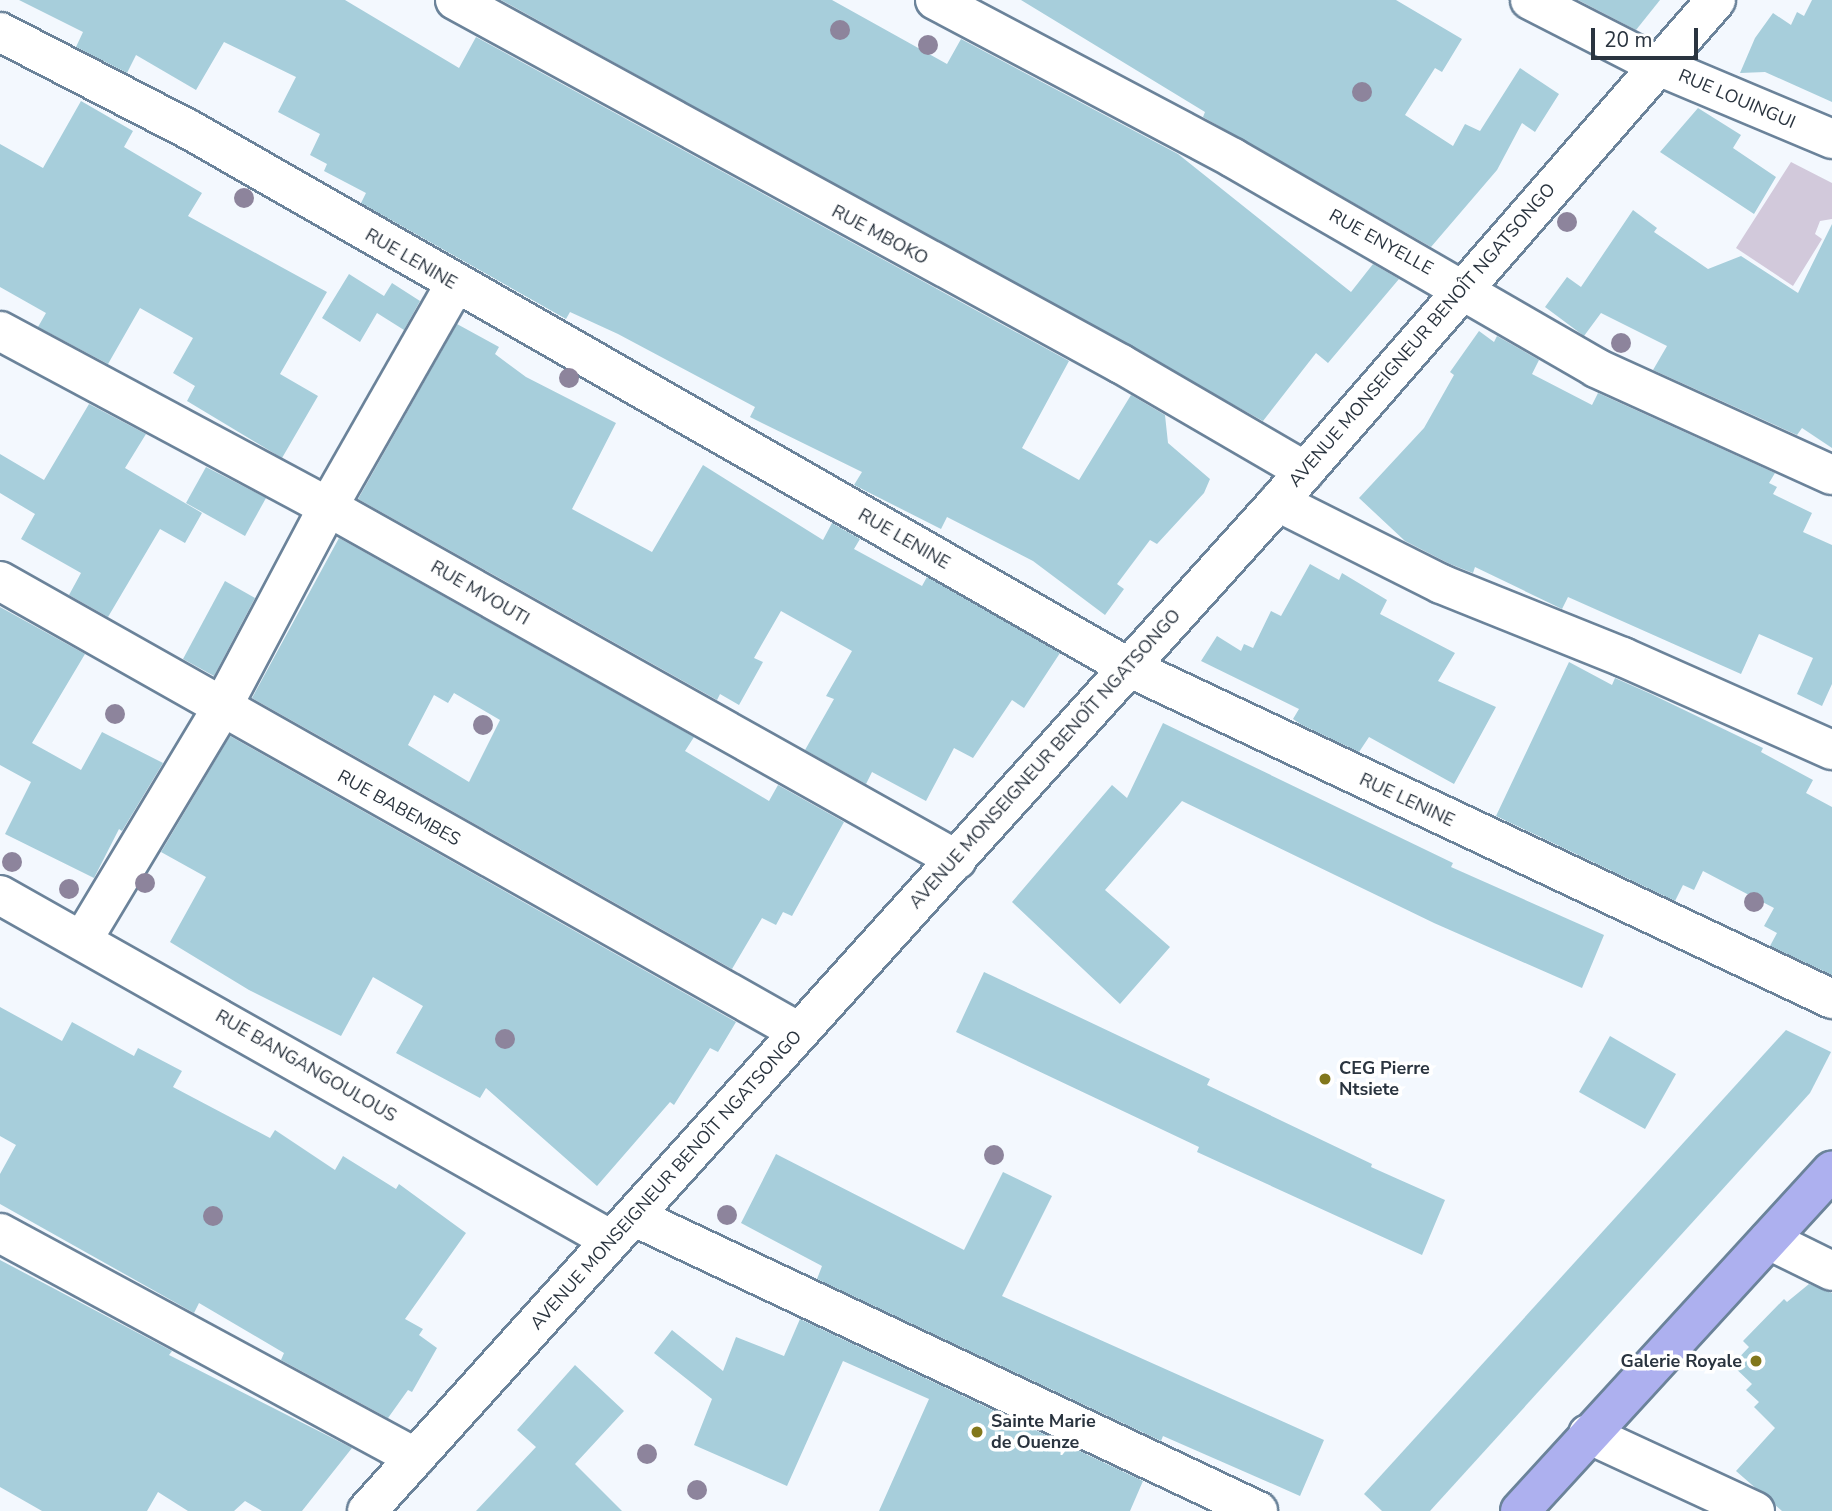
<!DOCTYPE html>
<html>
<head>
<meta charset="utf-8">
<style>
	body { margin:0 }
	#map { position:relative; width:1832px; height:1511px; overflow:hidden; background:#f3f8fe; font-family:"Nunito Sans",sans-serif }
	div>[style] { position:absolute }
	.green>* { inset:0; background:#d2c9db }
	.building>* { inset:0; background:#a7cedb }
	.roads { filter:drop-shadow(2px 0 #6b839a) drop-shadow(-2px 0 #6b839a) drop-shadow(0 2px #6b839a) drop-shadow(0 -2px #6b839a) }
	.minor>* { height:38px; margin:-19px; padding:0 19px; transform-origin:19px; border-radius:19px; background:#fff }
	.major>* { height:38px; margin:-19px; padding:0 19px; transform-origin:19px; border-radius:19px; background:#adb0ef }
	.trees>* { width:20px; height:20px; margin:-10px; border-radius:50%; background:#8d849c }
	.dots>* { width:19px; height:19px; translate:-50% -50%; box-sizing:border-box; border:4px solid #fff; border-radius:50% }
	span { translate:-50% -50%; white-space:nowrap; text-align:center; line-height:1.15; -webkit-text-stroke:7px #fff; paint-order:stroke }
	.street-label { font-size:18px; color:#2a343f }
	.poi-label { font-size:18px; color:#2a343f; font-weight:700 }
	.left { translate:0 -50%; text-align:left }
	.right { translate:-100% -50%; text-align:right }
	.scale { position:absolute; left:1591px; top:28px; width:107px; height:32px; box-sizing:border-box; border:4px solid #2a343f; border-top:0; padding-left:9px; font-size:21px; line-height:24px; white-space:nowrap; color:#2a343f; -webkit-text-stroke:5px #fff; paint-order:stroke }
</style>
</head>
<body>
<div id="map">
	<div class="green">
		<i style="clip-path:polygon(1791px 162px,1832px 183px,1832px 219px,1820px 221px,1815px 234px,1822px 239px,1793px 286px,1736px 248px)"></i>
	</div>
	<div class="building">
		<i style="clip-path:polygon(19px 0,345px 0,459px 68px,476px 37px,1069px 361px,1022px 448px,1079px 480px,1131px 395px,1165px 415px,1168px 443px,1210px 479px,1204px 493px,1157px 544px,1150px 540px,1117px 584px,1124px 589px,1105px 615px,1033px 561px,947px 517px,941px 529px,854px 485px,862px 472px,750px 417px,755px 407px,618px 334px,570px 312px,566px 319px,361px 203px,366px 193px,324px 171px,327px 164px,310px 155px,320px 134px,278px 112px,296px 77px,224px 42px,196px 90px,136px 55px,127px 73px,76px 47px,83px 32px)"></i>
		<i style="clip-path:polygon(501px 0,832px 0,947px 64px,961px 39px,1178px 154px,1351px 292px,1373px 264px,1399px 279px,1328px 363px,1316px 353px,1263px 421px)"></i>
		<i style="clip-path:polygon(1021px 0,1396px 0,1462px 39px,1442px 72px,1435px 68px,1405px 115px,1453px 146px,1465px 124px,1480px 131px,1520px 68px,1559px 94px,1535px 132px,1522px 123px,1497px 170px,1431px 247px,1203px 117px,1205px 112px)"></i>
		<i style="clip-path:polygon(1578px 0,1660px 0,1636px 30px)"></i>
		<i style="clip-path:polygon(1812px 0,1832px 0,1832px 102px,1765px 72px,1740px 73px,1755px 38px,1773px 13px,1791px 25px,1797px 12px,1804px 16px)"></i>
		<i style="clip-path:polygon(81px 101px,133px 131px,124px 147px,202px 193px,188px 216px,327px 292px,280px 374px,318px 396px,282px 458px,187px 401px,195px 386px,173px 373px,193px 338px,140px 308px,108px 364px,38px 327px,46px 313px,0 287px,0 144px,43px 168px)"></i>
		<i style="clip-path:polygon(1698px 108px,1741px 135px,1733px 148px,1776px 177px,1754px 214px,1660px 152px)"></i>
		<i style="clip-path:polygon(1633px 210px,1657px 228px,1654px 232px,1708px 269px,1741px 256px,1798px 293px,1832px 224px,1832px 448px,1802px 428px,1797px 435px,1653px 370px,1667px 346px,1601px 313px,1584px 336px,1545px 307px,1567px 277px,1581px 287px)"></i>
		<i style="clip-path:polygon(349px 274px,384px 296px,392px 283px,420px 301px,404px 330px,377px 313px,360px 342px,322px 318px)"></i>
		<i style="clip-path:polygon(457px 324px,499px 347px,495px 354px,526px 377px,616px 423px,572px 509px,652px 552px,703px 465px,823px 540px,832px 523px,860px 539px,854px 549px,922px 586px,927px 577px,1060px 653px,1024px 708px,1012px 700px,973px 758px,954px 748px,926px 801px,872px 772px,866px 784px,805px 750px,834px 699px,826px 696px,852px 651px,781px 611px,754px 658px,763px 662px,739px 705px,720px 694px,717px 700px,358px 499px)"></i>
		<i style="clip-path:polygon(1479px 331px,1494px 342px,1497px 336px,1539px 360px,1532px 374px,1592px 405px,1598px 393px,1775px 473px,1769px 483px,1777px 487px,1773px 494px,1812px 513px,1803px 532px,1832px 545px,1832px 684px,1822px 706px,1797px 694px,1813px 658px,1759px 634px,1741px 674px,1568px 597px,1562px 609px,1475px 567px,1473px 573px,1450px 564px,1405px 541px,1359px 498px,1424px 428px,1454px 375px,1450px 372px)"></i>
		<i style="clip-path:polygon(89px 404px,146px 434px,125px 468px,202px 513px,185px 543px,160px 529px,108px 617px,69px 595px,81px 573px,21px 539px,35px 514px,0 493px,0 454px,44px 480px)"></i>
		<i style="clip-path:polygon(206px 467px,266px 498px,245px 536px,186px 503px)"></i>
		<i style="clip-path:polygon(evenodd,339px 538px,694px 737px,685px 751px,769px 801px,778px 785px,844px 822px,792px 916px,783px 912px,776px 925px,762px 918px,732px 969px,252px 698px,339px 538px,454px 693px,500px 720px,469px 782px,408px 745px,434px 695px,448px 703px,454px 693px)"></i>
		<i style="clip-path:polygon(1310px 564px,1339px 580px,1342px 573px,1387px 600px,1380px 614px,1455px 653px,1438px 681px,1496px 707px,1454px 784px,1369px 737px,1359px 752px,1302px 725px,1293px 719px,1299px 709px,1201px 661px,1217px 636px,1241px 651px,1244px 644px,1253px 648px,1271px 611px,1281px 616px)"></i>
		<i style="clip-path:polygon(225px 581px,255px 598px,214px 676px,183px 659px)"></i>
		<i style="clip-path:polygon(0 607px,85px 654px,32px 743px,81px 770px,102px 732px,163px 763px,122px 831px,119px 829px,94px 878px,5px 834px,31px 782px,0 765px)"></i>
		<i style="clip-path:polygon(1569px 662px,1612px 685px,1615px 678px,1651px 694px,1763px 748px,1761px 752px,1813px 780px,1806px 793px,1832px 807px,1832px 975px,1770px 946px,1777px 933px,1764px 926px,1774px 908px,1703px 871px,1694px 890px,1683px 885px,1675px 901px,1496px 816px)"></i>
		<i style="clip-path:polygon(1163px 723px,1453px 863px,1451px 867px,1604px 935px,1582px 988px,1434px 923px,1182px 801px,1105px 890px,1170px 947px,1120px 1004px,1012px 902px,1112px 785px,1127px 798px)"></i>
		<i style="clip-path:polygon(230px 736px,736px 1022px,718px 1052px,710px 1048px,674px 1105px,670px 1102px,597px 1186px,486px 1088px,480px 1098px,396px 1053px,423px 1006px,373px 977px,341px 1036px,249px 990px,170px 942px,206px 877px,161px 852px)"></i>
		<i style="clip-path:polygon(984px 972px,1210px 1079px,1207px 1085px,1372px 1164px,1371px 1167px,1445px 1200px,1422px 1255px,1197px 1152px,1199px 1147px,956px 1032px)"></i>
		<i style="clip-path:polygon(0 1007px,62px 1041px,72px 1022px,134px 1056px,138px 1048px,182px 1071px,173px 1087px,270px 1138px,275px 1130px,335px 1170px,343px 1156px,396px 1189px,399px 1184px,466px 1233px,405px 1319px,423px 1329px,419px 1335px,437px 1348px,412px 1392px,408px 1390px,388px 1418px,281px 1360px,284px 1353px,199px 1303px,194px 1313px,0 1204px,0 1174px,16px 1145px,0 1136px)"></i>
		<i style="clip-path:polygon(1786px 1030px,1831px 1052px,1810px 1093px,1430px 1511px,1382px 1511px,1364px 1494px)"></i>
		<i style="clip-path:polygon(1610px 1036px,1676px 1074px,1645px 1129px,1579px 1092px)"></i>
		<i style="clip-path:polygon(776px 1154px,964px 1250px,1003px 1172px,1052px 1196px,1002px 1296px,1324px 1440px,1300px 1496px,1163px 1436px,1161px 1441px,817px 1279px,822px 1266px,741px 1223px)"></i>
		<i style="clip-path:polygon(0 1260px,172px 1351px,169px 1355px,352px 1448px,302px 1511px,262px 1511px,245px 1501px,234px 1511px,188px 1511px,158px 1492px,147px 1511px,42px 1511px,0 1487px)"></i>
		<i style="clip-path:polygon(1809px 1284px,1832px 1293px,1832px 1511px,1782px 1511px,1736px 1471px,1775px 1428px,1754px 1407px,1759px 1402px,1746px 1390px,1752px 1384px,1732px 1365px,1749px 1347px,1743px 1341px,1784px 1299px,1787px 1302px)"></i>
		<i style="clip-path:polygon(800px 1319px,1143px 1481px,1130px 1511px,879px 1511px,929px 1399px,843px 1361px,787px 1486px,694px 1445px,712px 1399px,654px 1353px,672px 1330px,723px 1371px,736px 1337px,784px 1356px)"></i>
		<i style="clip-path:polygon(575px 1365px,624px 1411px,575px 1464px,622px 1511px,476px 1511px,536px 1447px,517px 1430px)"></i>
	</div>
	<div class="roads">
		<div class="minor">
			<i style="left:455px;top:0;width:759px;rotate:28.66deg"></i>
			<i style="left:1121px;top:364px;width:213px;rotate:30.2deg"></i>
			<i style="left:935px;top:0;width:337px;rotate:27.9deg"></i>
			<i style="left:1233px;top:158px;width:419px;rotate:30deg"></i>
			<i style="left:1596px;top:368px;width:259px;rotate:24.4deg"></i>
			<i style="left:1530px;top:0;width:147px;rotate:27.1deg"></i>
			<i style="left:1661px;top:67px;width:186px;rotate:22.8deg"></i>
			<i style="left:0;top:32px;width:214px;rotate:27.3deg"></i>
			<i style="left:190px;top:130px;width:1079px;rotate:29.8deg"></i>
			<i style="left:1126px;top:666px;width:781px;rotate:25.25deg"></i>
			<i style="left:0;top:331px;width:372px;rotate:28.2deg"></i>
			<i style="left:328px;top:507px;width:721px;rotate:29.3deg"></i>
			<i style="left:1278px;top:502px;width:182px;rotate:26.7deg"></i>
			<i style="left:1441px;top:584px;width:196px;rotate:21.9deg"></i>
			<i style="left:1623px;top:657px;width:229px;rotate:24deg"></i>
			<i style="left:0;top:581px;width:917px;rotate:29.44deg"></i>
			<i style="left:0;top:895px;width:702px;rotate:29.45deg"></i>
			<i style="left:83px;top:939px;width:268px;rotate:-59deg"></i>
			<i style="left:221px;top:709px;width:229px;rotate:-62.1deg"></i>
			<i style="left:328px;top:507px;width:257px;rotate:-60.3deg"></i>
			<i style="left:635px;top:1217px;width:689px;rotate:25.26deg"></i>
			<i style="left:0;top:1233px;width:472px;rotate:28.4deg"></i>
			<i style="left:1769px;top:1240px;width:70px;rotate:26.2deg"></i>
			<i style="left:1588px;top:1434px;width:184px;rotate:24.8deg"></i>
			<i style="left:367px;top:1511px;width:1359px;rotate:-47.92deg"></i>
			<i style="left:1278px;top:502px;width:666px;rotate:-48.89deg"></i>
		</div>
		<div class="major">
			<i style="left:1520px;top:1511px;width:462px;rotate:-47.5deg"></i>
		</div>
	</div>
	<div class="trees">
		<i style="left:840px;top:30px"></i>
		<i style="left:928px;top:45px"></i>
		<i style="left:1362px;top:92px"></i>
		<i style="left:244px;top:198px"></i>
		<i style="left:1567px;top:222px"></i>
		<i style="left:1621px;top:343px"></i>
		<i style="left:569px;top:378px"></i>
		<i style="left:115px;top:714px"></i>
		<i style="left:483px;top:725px"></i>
		<i style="left:12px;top:862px"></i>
		<i style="left:145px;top:883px"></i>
		<i style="left:69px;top:889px"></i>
		<i style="left:1754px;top:902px"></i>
		<i style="left:505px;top:1039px"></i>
		<i style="left:994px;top:1155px"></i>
		<i style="left:727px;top:1215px"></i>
		<i style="left:213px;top:1216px"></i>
		<i style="left:647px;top:1454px"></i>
		<i style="left:697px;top:1490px"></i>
	</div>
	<div class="dots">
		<i style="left:1325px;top:1079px;background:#82771b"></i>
		<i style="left:1756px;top:1361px;background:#82771b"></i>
		<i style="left:977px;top:1432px;background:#82771b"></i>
	</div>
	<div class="street-label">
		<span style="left:1737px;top:99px;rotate:23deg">RUE LOUINGUI</span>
		<span style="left:880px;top:235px;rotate:28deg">RUE MBOKO</span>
		<span style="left:1381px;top:242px;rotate:29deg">RUE ENYELLE</span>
		<span style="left:411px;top:259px;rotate:30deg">RUE LENINE</span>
		<span style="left:1422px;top:335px;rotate:-49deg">AVENUE MONSEIGNEUR BENOÎT NGATSONGO</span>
		<span style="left:904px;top:539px;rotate:30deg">RUE LENINE</span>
		<span style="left:480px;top:593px;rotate:30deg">RUE MVOUTI</span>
		<span style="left:1045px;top:759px;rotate:-48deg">AVENUE MONSEIGNEUR BENOÎT NGATSONGO</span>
		<span style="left:1407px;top:800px;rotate:25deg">RUE LENINE</span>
		<span style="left:399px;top:808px;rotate:29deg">RUE BABEMBES</span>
		<span style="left:306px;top:1066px;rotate:30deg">RUE BANGANGOULOUS</span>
		<span style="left:666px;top:1180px;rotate:-48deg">AVENUE MONSEIGNEUR BENOÎT NGATSONGO</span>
	</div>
	<div class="poi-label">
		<span class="left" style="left:1339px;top:1079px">CEG Pierre<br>Ntsiete</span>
		<span class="right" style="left:1742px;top:1361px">Galerie Royale</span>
		<span class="left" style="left:991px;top:1432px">Sainte Marie<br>de Ouenze</span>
	</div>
	<div class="scale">20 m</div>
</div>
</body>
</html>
